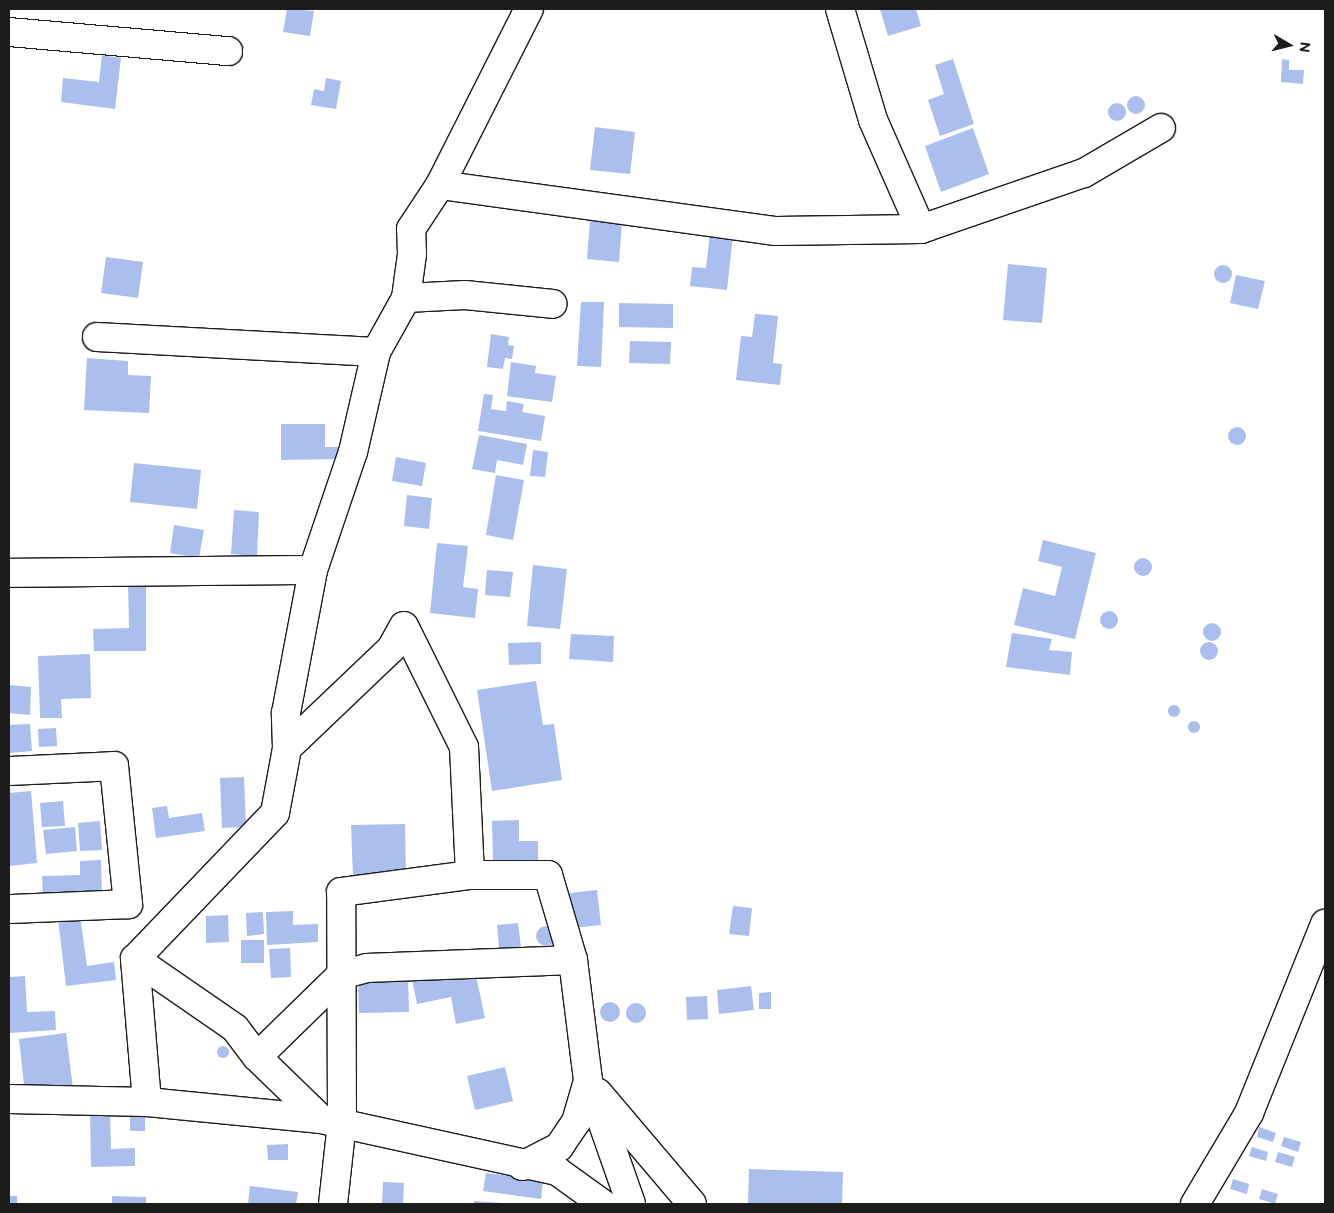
<!DOCTYPE html>
<html>
<head>
<meta charset="utf-8">
<style>
	body { margin:0 }
	#map { position:relative; width:1334px; height:1213px; overflow:hidden; background:#fff; font-family:"Balsamiq Sans",sans-serif }
	div>[style] { position:absolute }
	.building>* { inset:0; background:#aabfee }
	.round { border-radius:50% }
	.roads { filter:drop-shadow(1px 0 #1c1c1c) drop-shadow(-1px 0 #1c1c1c) drop-shadow(0 1px #1c1c1c) drop-shadow(0 -1px #1c1c1c) }
	.minor>* { height:28px; margin:-14px; padding:0 14px; transform-origin:14px; border-radius:14px; background:#fff }
	span { translate:-50% -50%; white-space:nowrap; text-align:center; line-height:1.15; -webkit-text-stroke:4px #fff; paint-order:stroke }
	.frame { position:absolute; inset:0; border:10px solid #1c1c1c; pointer-events:none }
	.north { position:absolute; left:1264px; top:20px; width:50px; height:50px; -webkit-text-stroke:4px #fff; paint-order:stroke; rotate:98deg; font-size:14px; font-weight:700; line-height:20px; text-align:center; color:#1c1c1c }
	.north::after { content:''; display:block; margin:auto; width:18px; height:22px; background:#1c1c1c; clip-path:polygon(50% 0,100% 100%,50% 72%,0 100%) }
</style>
</head>
<body>
<div id="map">
	<div class="building">
		<i style="clip-path:polygon(287px 9px,314px 11px,310px 36px,283px 32px)"></i>
		<i style="clip-path:polygon(880px 9px,916px 9px,921px 26px,888px 36px)"></i>
		<i style="clip-path:polygon(102px 55px,121px 58px,115px 109px,61px 102px,63px 78px,99px 82px)"></i>
		<i style="clip-path:polygon(953px 59px,974px 124px,940px 136px,928px 100px,944px 94px,935px 65px)"></i>
		<i style="clip-path:polygon(1282px 59px,1289px 60px,1289px 70px,1304px 70px,1303px 84px,1281px 82px)"></i>
		<i style="clip-path:polygon(326px 78px,341px 81px,336px 109px,311px 105px,314px 89px,324px 91px)"></i>
		<i class="round" style="left:1127px;top:96px;width:18px;height:18px"></i>
		<i class="round" style="left:1108px;top:103px;width:18px;height:18px"></i>
		<i style="clip-path:polygon(595px 127px,635px 132px,630px 174px,590px 170px)"></i>
		<i style="clip-path:polygon(973px 128px,989px 174px,941px 192px,925px 146px)"></i>
		<i style="clip-path:polygon(590px 221px,622px 223px,619px 262px,587px 259px)"></i>
		<i style="clip-path:polygon(710px 233px,733px 235px,727px 290px,690px 286px,692px 267px,706px 268px)"></i>
		<i style="clip-path:polygon(106px 257px,143px 262px,138px 298px,101px 293px)"></i>
		<i style="clip-path:polygon(1008px 264px,1047px 268px,1042px 323px,1003px 320px)"></i>
		<i class="round" style="left:1214px;top:265px;width:18px;height:18px"></i>
		<i style="clip-path:polygon(1236px 275px,1265px 281px,1258px 309px,1230px 303px)"></i>
		<i style="clip-path:polygon(581px 302px,604px 302px,601px 367px,577px 366px)"></i>
		<i style="clip-path:polygon(619px 303px,673px 304px,673px 328px,619px 327px)"></i>
		<i style="clip-path:polygon(755px 314px,778px 316px,773px 363px,782px 364px,780px 385px,736px 380px,741px 336px,752px 337px)"></i>
		<i style="clip-path:polygon(491px 334px,509px 337px,508px 345px,514px 346px,512px 359px,505px 358px,503px 369px,487px 367px)"></i>
		<i style="clip-path:polygon(630px 341px,671px 342px,670px 364px,629px 363px)"></i>
		<i style="clip-path:polygon(87px 358px,128px 361px,128px 375px,151px 376px,149px 413px,84px 410px)"></i>
		<i style="clip-path:polygon(511px 362px,536px 366px,535px 373px,556px 376px,552px 402px,507px 396px)"></i>
		<i style="clip-path:polygon(484px 394px,493px 395px,491px 409px,506px 411px,507px 401px,524px 404px,522px 412px,545px 416px,541px 441px,478px 431px)"></i>
		<i style="clip-path:polygon(281px 424px,325px 424px,325px 447px,338px 447px,339px 459px,281px 460px)"></i>
		<i class="round" style="left:1228px;top:427px;width:18px;height:18px"></i>
		<i style="clip-path:polygon(479px 435px,527px 444px,523px 465px,497px 460px,495px 473px,472px 469px)"></i>
		<i style="clip-path:polygon(533px 450px,548px 452px,545px 477px,530px 476px)"></i>
		<i style="clip-path:polygon(396px 457px,426px 463px,422px 486px,392px 481px)"></i>
		<i style="clip-path:polygon(134px 463px,201px 470px,197px 509px,130px 502px)"></i>
		<i style="clip-path:polygon(496px 475px,524px 480px,513px 540px,486px 535px)"></i>
		<i style="clip-path:polygon(407px 495px,432px 498px,429px 529px,404px 526px)"></i>
		<i style="clip-path:polygon(234px 510px,259px 512px,257px 556px,231px 554px)"></i>
		<i style="clip-path:polygon(174px 525px,204px 530px,199px 558px,170px 553px)"></i>
		<i style="clip-path:polygon(1043px 540px,1096px 553px,1075px 639px,1014px 625px,1023px 588px,1055px 596px,1062px 567px,1038px 561px)"></i>
		<i style="clip-path:polygon(437px 543px,468px 546px,463px 587px,478px 589px,475px 618px,430px 613px)"></i>
		<i class="round" style="left:1134px;top:558px;width:18px;height:18px"></i>
		<i style="clip-path:polygon(533px 565px,567px 569px,560px 629px,527px 626px)"></i>
		<i style="clip-path:polygon(487px 570px,513px 572px,510px 597px,485px 595px)"></i>
		<i style="clip-path:polygon(128px 582px,146px 582px,146px 651px,94px 651px,93px 629px,129px 628px)"></i>
		<i class="round" style="left:1100px;top:611px;width:18px;height:18px"></i>
		<i class="round" style="left:1203px;top:623px;width:18px;height:18px"></i>
		<i style="clip-path:polygon(1012px 633px,1052px 639px,1049px 650px,1072px 652px,1070px 675px,1006px 667px)"></i>
		<i style="clip-path:polygon(571px 634px,614px 636px,613px 662px,569px 659px)"></i>
		<i class="round" style="left:1200px;top:642px;width:18px;height:18px"></i>
		<i style="clip-path:polygon(541px 642px,541px 664px,509px 665px,508px 643px)"></i>
		<i style="clip-path:polygon(90px 654px,91px 698px,61px 699px,62px 718px,40px 718px,38px 656px)"></i>
		<i style="clip-path:polygon(536px 681px,543px 725px,554px 724px,562px 780px,492px 791px,477px 690px)"></i>
		<i style="clip-path:polygon(9px 685px,31px 687px,30px 715px,9px 713px)"></i>
		<i class="round" style="left:1168px;top:705px;width:12px;height:12px"></i>
		<i class="round" style="left:1188px;top:721px;width:12px;height:12px"></i>
		<i style="clip-path:polygon(30px 724px,32px 751px,9px 753px,9px 725px)"></i>
		<i style="clip-path:polygon(56px 728px,57px 746px,39px 747px,38px 729px)"></i>
		<i style="clip-path:polygon(244px 777px,246px 827px,222px 828px,220px 778px)"></i>
		<i style="clip-path:polygon(31px 791px,37px 863px,9px 866px,9px 793px)"></i>
		<i style="clip-path:polygon(63px 801px,65px 826px,42px 827px,40px 803px)"></i>
		<i style="clip-path:polygon(167px 806px,169px 818px,202px 813px,205px 831px,156px 838px,152px 808px)"></i>
		<i style="clip-path:polygon(519px 820px,519px 841px,538px 841px,538px 860px,493px 861px,492px 821px)"></i>
		<i style="clip-path:polygon(100px 821px,102px 850px,80px 851px,78px 823px)"></i>
		<i style="clip-path:polygon(405px 824px,406px 875px,353px 877px,351px 825px)"></i>
		<i style="clip-path:polygon(75px 827px,77px 851px,46px 854px,43px 830px)"></i>
		<i style="clip-path:polygon(101px 860px,102px 896px,43px 899px,42px 876px,80px 875px,80px 861px)"></i>
		<i style="clip-path:polygon(597px 890px,601px 925px,573px 928px,570px 893px)"></i>
		<i style="clip-path:polygon(733px 906px,752px 908px,749px 936px,729px 934px)"></i>
		<i style="clip-path:polygon(293px 911px,293px 925px,318px 924px,318px 942px,267px 945px,266px 912px)"></i>
		<i style="clip-path:polygon(263px 912px,264px 934px,247px 936px,246px 913px)"></i>
		<i style="clip-path:polygon(228px 915px,229px 942px,206px 943px,206px 916px)"></i>
		<i style="clip-path:polygon(80px 916px,87px 966px,114px 962px,116px 980px,66px 986px,58px 919px)"></i>
		<i style="clip-path:polygon(518px 923px,521px 947px,499px 949px,497px 925px)"></i>
		<i class="round" style="left:536px;top:926px;width:20px;height:20px"></i>
		<i style="clip-path:polygon(241px 940px,264px 940px,264px 963px,241px 963px)"></i>
		<i style="clip-path:polygon(290px 948px,291px 977px,271px 978px,269px 949px)"></i>
		<i style="clip-path:polygon(474px 966px,485px 1018px,456px 1024px,451px 997px,417px 1004px,412px 979px)"></i>
		<i style="clip-path:polygon(408px 975px,409px 1012px,359px 1013px,358px 976px)"></i>
		<i style="clip-path:polygon(25px 976px,27px 1012px,55px 1011px,56px 1030px,9px 1033px,9px 977px)"></i>
		<i style="clip-path:polygon(751px 986px,754px 1010px,719px 1014px,717px 990px)"></i>
		<i style="clip-path:polygon(771px 992px,771px 1009px,759px 1009px,759px 993px)"></i>
		<i style="clip-path:polygon(707px 996px,708px 1019px,687px 1020px,686px 997px)"></i>
		<i class="round" style="left:600px;top:1002px;width:20px;height:20px"></i>
		<i class="round" style="left:626px;top:1003px;width:20px;height:20px"></i>
		<i style="clip-path:polygon(66px 1033px,73px 1088px,25px 1094px,19px 1039px)"></i>
		<i class="round" style="left:217px;top:1046px;width:12px;height:12px"></i>
		<i style="clip-path:polygon(505px 1067px,513px 1101px,475px 1110px,467px 1076px)"></i>
		<i style="clip-path:polygon(90px 1112px,110px 1112px,111px 1149px,135px 1148px,135px 1166px,91px 1167px)"></i>
		<i style="clip-path:polygon(130px 1114px,145px 1114px,145px 1131px,130px 1131px)"></i>
		<i style="clip-path:polygon(1259px 1127px,1276px 1133px,1273px 1142px,1257px 1137px)"></i>
		<i style="clip-path:polygon(1284px 1137px,1301px 1142px,1298px 1152px,1281px 1146px)"></i>
		<i style="clip-path:polygon(288px 1144px,288px 1160px,268px 1160px,267px 1145px)"></i>
		<i style="clip-path:polygon(1252px 1147px,1268px 1152px,1266px 1161px,1249px 1156px)"></i>
		<i style="clip-path:polygon(1278px 1152px,1295px 1157px,1292px 1167px,1275px 1162px)"></i>
		<i style="clip-path:polygon(749px 1169px,843px 1172px,842px 1204px,748px 1204px)"></i>
		<i style="clip-path:polygon(486px 1173px,543px 1180px,541px 1199px,483px 1191px)"></i>
		<i style="clip-path:polygon(1233px 1179px,1249px 1184px,1247px 1194px,1230px 1189px)"></i>
		<i style="clip-path:polygon(383px 1182px,404px 1183px,403px 1204px,382px 1204px)"></i>
		<i style="clip-path:polygon(250px 1186px,298px 1192px,296px 1204px,248px 1204px)"></i>
		<i style="clip-path:polygon(1262px 1189px,1278px 1194px,1275px 1204px,1259px 1199px)"></i>
		<i style="clip-path:polygon(9px 1196px,17px 1196px,17px 1204px,9px 1204px)"></i>
		<i style="clip-path:polygon(112px 1196px,146px 1197px,146px 1204px,112px 1204px)"></i>
		<i style="clip-path:polygon(474px 1201px,502px 1203px,502px 1204px,474px 1204px)"></i>
	</div>
	<div class="roads">
		<div class="minor">
			<i style="left:840px;top:9px;width:116px;rotate:73.4deg"></i>
			<i style="left:873px;top:120px;width:119px;rotate:66.2deg"></i>
			<i style="left:9px;top:32px;width:220px;rotate:5deg"></i>
			<i style="left:440px;top:185px;width:339px;rotate:7.8deg"></i>
			<i style="left:776px;top:231px;width:145px;rotate:-0.8deg"></i>
			<i style="left:921px;top:229px;width:172px;rotate:-19deg"></i>
			<i style="left:1084px;top:173px;width:89px;rotate:-30.3deg"></i>
			<i style="left:406px;top:298px;width:59px;rotate:-2.9deg"></i>
			<i style="left:465px;top:295px;width:88px;rotate:5.8deg"></i>
			<i style="left:97px;top:337px;width:279px;rotate:3.1deg"></i>
			<i style="left:9px;top:573px;width:304px;rotate:-0.6deg"></i>
			<i style="left:287px;top:748px;width:144px;rotate:-43.6deg"></i>
			<i style="left:391px;top:649px;width:26px;rotate:-61deg"></i>
			<i style="left:404px;top:626px;width:135px;rotate:63.6deg"></i>
			<i style="left:464px;top:747px;width:128px;rotate:87.3deg"></i>
			<i style="left:470px;top:875px;width:78px"></i>
			<i style="left:548px;top:875px;width:89px;rotate:73.6deg"></i>
			<i style="left:573px;top:960px;width:122px;rotate:82.9deg"></i>
			<i style="left:588px;top:1081px;width:130px;rotate:70.7deg"></i>
			<i style="left:9px;top:771px;width:105px;rotate:-2.7deg"></i>
			<i style="left:114px;top:766px;width:139px;rotate:84.2deg"></i>
			<i style="left:128px;top:904px;width:119px;rotate:177.6deg"></i>
			<i style="left:135px;top:959px;width:121px;rotate:34.6deg"></i>
			<i style="left:235px;top:1028px;width:36px;rotate:53deg"></i>
			<i style="left:257px;top:1057px;width:89px;rotate:44.1deg"></i>
			<i style="left:321px;top:1119px;width:242px;rotate:12.4deg"></i>
			<i style="left:557px;top:1171px;width:57px;rotate:35.7deg"></i>
			<i style="left:257px;top:1057px;width:117px;rotate:-44.3deg"></i>
			<i style="left:341px;top:975px;width:27px;rotate:-15deg"></i>
			<i style="left:367px;top:968px;width:206px;rotate:-2.2deg"></i>
			<i style="left:598px;top:1093px;width:145px;rotate:49.7deg"></i>
			<i style="left:9px;top:1099px;width:138px;rotate:1.2deg"></i>
			<i style="left:147px;top:1102px;width:175px;rotate:5.6deg"></i>
			<i style="left:147px;top:1102px;width:144px;rotate:-94.8deg"></i>
			<i style="left:135px;top:959px;width:202px;rotate:-46.2deg"></i>
			<i style="left:275px;top:813px;width:66px;rotate:-79.5deg"></i>
			<i style="left:287px;top:748px;width:35px;rotate:-92deg"></i>
			<i style="left:286px;top:713px;width:146px;rotate:-79.3deg"></i>
			<i style="left:313px;top:570px;width:125px;rotate:-71.3deg"></i>
			<i style="left:353px;top:452px;width:103px;rotate:-77deg"></i>
			<i style="left:376px;top:352px;width:62px;rotate:-60.9deg"></i>
			<i style="left:406px;top:298px;width:44px;rotate:-82.2deg"></i>
			<i style="left:412px;top:254px;width:25px;rotate:-92deg"></i>
			<i style="left:411px;top:229px;width:53px;rotate:-56.6deg"></i>
			<i style="left:440px;top:185px;width:197px;rotate:-63.2deg"></i>
			<i style="left:522px;top:1166px;width:42px;rotate:-27.2deg"></i>
			<i style="left:559px;top:1147px;width:30px;rotate:-56deg"></i>
			<i style="left:576px;top:1122px;width:43px;rotate:-73.7deg"></i>
			<i style="left:333px;top:1204px;width:82px;rotate:-83.7deg"></i>
			<i style="left:342px;top:1122px;width:230px;rotate:-90.2deg"></i>
			<i style="left:341px;top:892px;width:130px;rotate:-7.5deg"></i>
			<i style="left:1195px;top:1204px;width:106px;rotate:-59.3deg"></i>
			<i style="left:1249px;top:1113px;width:204px;rotate:-68.1deg"></i>
		</div>
	</div>
	<div class="frame"></div>
	<div class="north">N</div>
</div>
</body>
</html>
